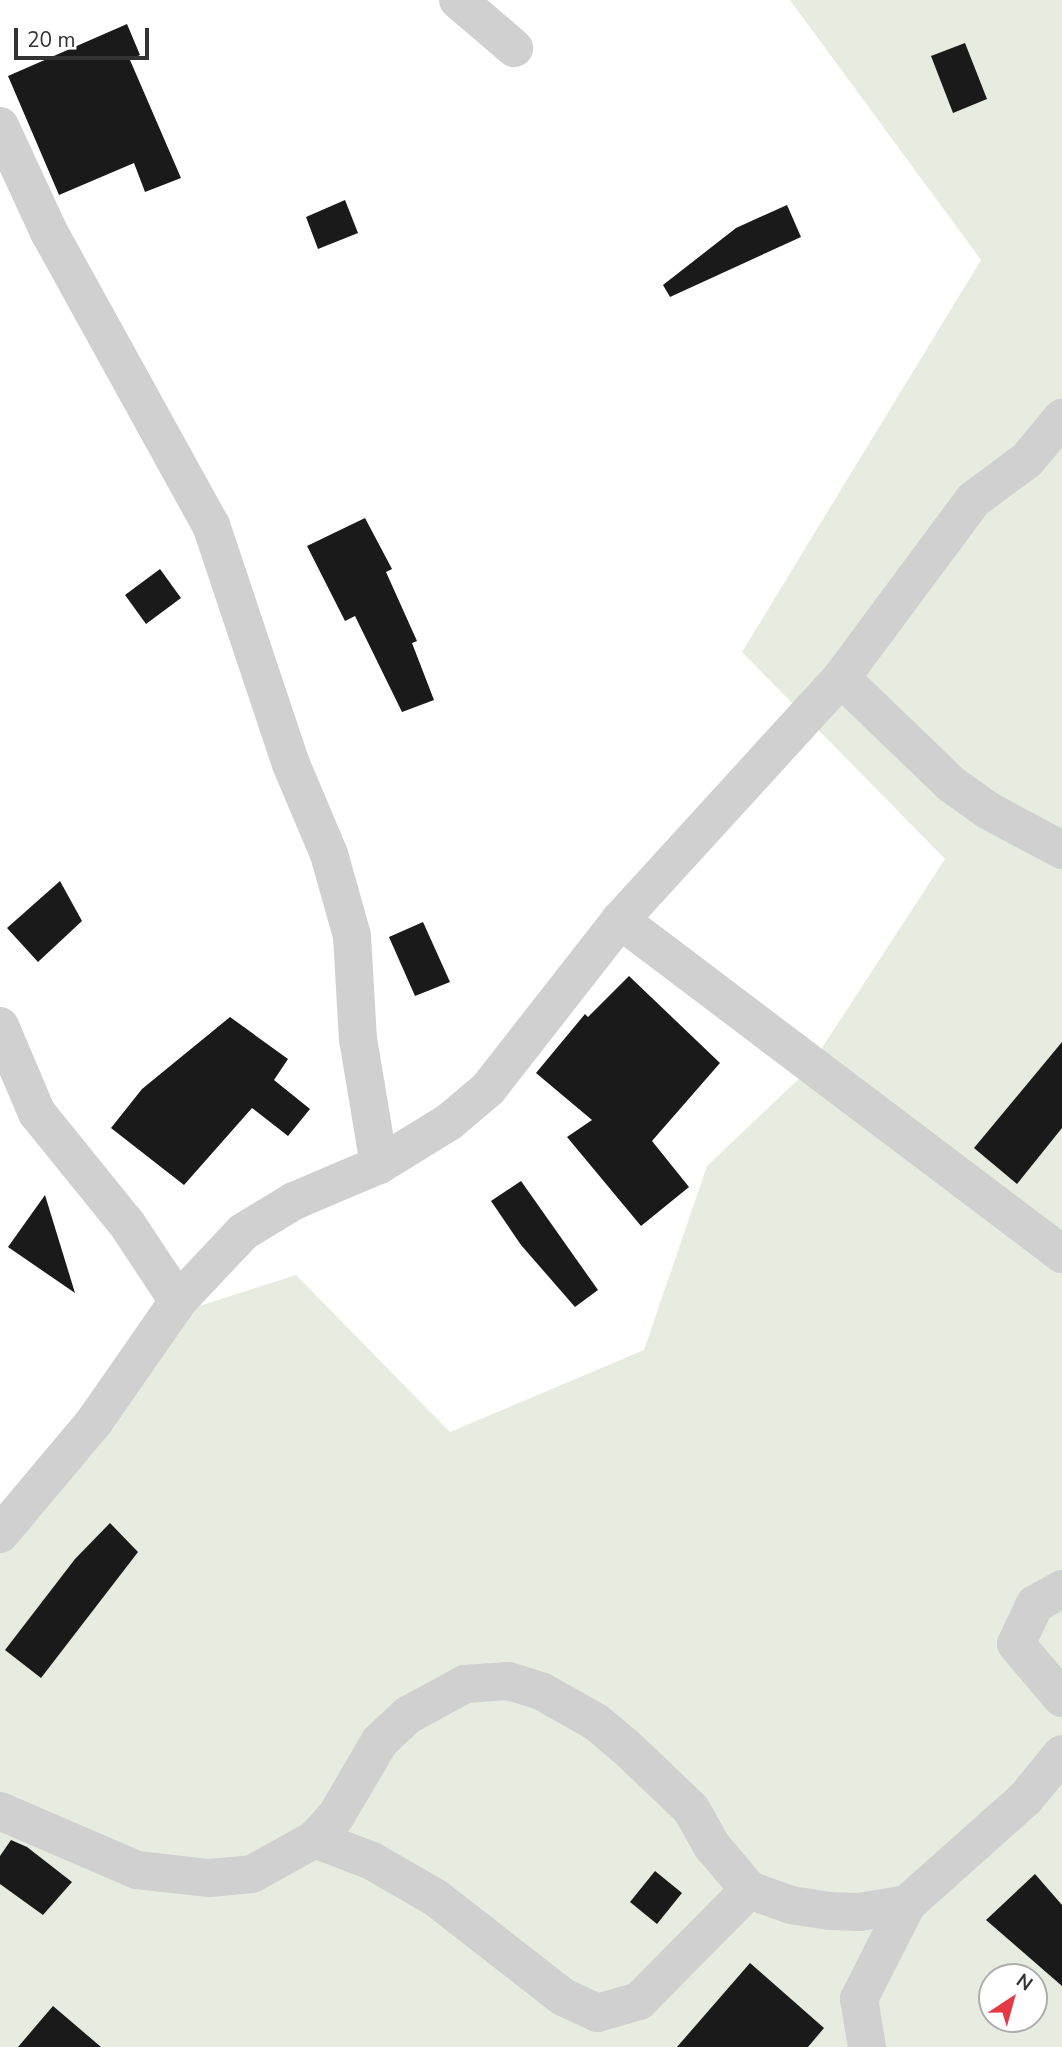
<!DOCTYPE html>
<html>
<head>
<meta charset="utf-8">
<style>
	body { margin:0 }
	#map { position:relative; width:1062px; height:2047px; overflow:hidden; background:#fff; font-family:"Nunito Sans",sans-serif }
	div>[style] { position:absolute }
	.green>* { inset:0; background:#e6ecdf }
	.building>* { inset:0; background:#1a1a1a }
	.minor>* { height:38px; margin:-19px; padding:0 19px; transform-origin:19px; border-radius:19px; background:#d0d0d0 }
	span { translate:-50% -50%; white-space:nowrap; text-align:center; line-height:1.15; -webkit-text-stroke:7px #fff; paint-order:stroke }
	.north { position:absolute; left:978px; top:1963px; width:70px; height:70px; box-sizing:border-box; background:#fff; border:2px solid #adadad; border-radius:50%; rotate:36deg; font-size:19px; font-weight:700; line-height:28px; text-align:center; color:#333 }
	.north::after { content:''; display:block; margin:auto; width:24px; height:32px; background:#e63946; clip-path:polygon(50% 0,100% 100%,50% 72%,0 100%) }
	.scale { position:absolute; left:14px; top:28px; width:135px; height:32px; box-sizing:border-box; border:4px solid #333; border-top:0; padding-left:9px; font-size:21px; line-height:24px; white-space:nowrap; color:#333; -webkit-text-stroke:5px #fff; paint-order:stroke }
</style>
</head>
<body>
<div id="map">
	<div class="green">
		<i style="clip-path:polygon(evenodd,790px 0,1062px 0,1062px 2047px,0 2047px,0 1536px,184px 1311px,296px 1275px,450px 1432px,644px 1350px,707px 1166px,807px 1071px,945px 859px,742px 652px,981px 260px,790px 0,992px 1977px,1034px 1977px,1034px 2019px,992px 2019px,992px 1977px)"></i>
	</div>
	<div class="building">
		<i style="clip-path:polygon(127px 24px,140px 55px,130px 60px,181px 178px,145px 192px,134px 163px,59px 195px,8px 76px)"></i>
		<i style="clip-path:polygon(965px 43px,987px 99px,953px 113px,931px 56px)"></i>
		<i style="clip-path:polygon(345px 200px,358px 233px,318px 249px,306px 217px)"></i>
		<i style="clip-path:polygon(787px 205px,801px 237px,670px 297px,663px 285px,736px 228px)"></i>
		<i style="clip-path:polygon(365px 518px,392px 569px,386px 572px,417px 641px,412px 643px,434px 700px,402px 712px,355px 616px,345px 621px,307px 546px)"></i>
		<i style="clip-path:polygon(160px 569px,181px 598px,146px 624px,125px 595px)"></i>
		<i style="clip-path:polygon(60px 881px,82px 921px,38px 962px,7px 928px)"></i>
		<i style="clip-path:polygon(423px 922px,450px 982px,415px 996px,389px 937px)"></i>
		<i style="clip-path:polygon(629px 976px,720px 1063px,652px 1141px,689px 1187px,641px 1226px,567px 1137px,592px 1120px,536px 1073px,585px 1014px,588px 1017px)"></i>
		<i style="clip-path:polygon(230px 1017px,288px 1059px,274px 1080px,310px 1109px,288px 1136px,252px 1108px,184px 1185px,111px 1128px,142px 1089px)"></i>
		<i style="clip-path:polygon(1062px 1042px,1062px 1128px,1017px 1184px,974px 1148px)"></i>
		<i style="clip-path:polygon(521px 1181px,598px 1290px,575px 1307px,521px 1245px,491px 1201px)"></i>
		<i style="clip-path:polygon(45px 1195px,75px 1293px,8px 1247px)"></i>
		<i style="clip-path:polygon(110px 1523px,138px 1552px,41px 1678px,5px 1650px,75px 1559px)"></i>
		<i style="clip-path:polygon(11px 1840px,27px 1847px,72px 1882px,43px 1915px,0 1884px,0 1856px)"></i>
		<i style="clip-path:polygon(655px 1871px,682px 1893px,657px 1924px,630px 1902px)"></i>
		<i style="clip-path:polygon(1035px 1874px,1062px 1905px,1062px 1986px,986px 1920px)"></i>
		<i style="clip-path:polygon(750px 1963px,824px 2028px,808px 2047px,677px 2047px)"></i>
		<i style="clip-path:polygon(53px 2006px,101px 2047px,18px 2047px)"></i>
	</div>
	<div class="minor">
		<i style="left:458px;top:0;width:74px;rotate:40.6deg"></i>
		<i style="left:0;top:126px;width:117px;rotate:65.2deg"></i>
		<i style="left:49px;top:232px;width:335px;rotate:61.1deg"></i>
		<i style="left:211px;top:525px;width:252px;rotate:71.5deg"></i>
		<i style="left:291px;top:764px;width:98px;rotate:67.1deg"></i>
		<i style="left:329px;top:854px;width:85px;rotate:74.3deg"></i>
		<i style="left:352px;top:936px;width:103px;rotate:86.7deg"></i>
		<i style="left:358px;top:1039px;width:128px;rotate:80.5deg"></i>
		<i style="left:841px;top:678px;width:153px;rotate:43.9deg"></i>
		<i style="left:951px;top:784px;width:47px;rotate:35.4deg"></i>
		<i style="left:989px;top:811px;width:83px;rotate:28.1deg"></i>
		<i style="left:620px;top:920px;width:554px;rotate:37.08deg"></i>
		<i style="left:0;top:1026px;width:95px;rotate:67deg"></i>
		<i style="left:37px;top:1113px;width:143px;rotate:51deg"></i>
		<i style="left:127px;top:1224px;width:92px;rotate:56.5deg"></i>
		<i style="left:0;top:1534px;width:146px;rotate:-50deg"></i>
		<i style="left:94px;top:1422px;width:147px;rotate:-55.2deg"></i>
		<i style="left:178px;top:1301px;width:95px;rotate:-46.7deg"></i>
		<i style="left:243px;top:1232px;width:60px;rotate:-31.3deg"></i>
		<i style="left:294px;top:1201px;width:92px;rotate:-23deg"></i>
		<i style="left:379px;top:1165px;width:82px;rotate:-31.6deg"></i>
		<i style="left:449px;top:1122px;width:51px;rotate:-40.2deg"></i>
		<i style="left:488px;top:1089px;width:214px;rotate:-52deg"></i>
		<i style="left:620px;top:920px;width:328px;rotate:-47.6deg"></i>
		<i style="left:841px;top:678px;width:222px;rotate:-53.4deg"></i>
		<i style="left:973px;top:500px;width:67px;rotate:-36.5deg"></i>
		<i style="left:1027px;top:460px;width:55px;rotate:-50.2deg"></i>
		<i style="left:1062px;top:1589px;width:31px;rotate:151deg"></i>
		<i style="left:1035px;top:1604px;width:44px;rotate:115.4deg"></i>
		<i style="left:1016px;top:1644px;width:71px;rotate:49.6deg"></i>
		<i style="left:0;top:1811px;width:149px;rotate:23.3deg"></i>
		<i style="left:137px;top:1870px;width:73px;rotate:6.3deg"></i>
		<i style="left:210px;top:1878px;width:42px;rotate:-5.4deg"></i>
		<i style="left:252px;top:1874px;width:72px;rotate:-29.1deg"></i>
		<i style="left:315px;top:1839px;width:61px;rotate:21.1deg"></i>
		<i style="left:372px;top:1861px;width:74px;rotate:30deg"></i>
		<i style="left:436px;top:1898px;width:161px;rotate:37.9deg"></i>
		<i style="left:563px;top:1997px;width:38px;rotate:25deg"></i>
		<i style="left:597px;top:2013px;width:44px;rotate:-15.9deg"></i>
		<i style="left:639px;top:2001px;width:156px;rotate:-45.3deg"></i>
		<i style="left:315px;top:1839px;width:31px;rotate:-48deg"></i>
		<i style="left:336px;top:1816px;width:87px;rotate:-59.6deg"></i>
		<i style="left:380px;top:1741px;width:38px;rotate:-43deg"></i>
		<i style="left:408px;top:1715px;width:65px;rotate:-28.5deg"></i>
		<i style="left:465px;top:1684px;width:43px;rotate:-4deg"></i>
		<i style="left:508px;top:1681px;width:34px;rotate:17deg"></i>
		<i style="left:541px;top:1691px;width:63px;rotate:29.4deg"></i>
		<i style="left:596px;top:1722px;width:38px;rotate:40deg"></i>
		<i style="left:625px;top:1746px;width:91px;rotate:43.7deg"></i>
		<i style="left:691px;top:1809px;width:43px;rotate:60.4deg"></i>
		<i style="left:712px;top:1846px;width:57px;rotate:49.9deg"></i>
		<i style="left:749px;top:1890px;width:45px;rotate:19.7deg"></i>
		<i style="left:791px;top:1905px;width:39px;rotate:9deg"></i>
		<i style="left:830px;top:1911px;width:29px;rotate:2deg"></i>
		<i style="left:859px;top:1912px;width:49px;rotate:-9.5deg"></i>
		<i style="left:867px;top:2047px;width:49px;rotate:-99.5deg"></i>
		<i style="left:859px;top:1999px;width:106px;rotate:-63.2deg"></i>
		<i style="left:907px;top:1904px;width:158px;rotate:-41.7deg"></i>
		<i style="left:1025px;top:1799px;width:58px;rotate:-50.6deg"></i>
	</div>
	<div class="north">N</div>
	<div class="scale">20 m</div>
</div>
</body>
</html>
